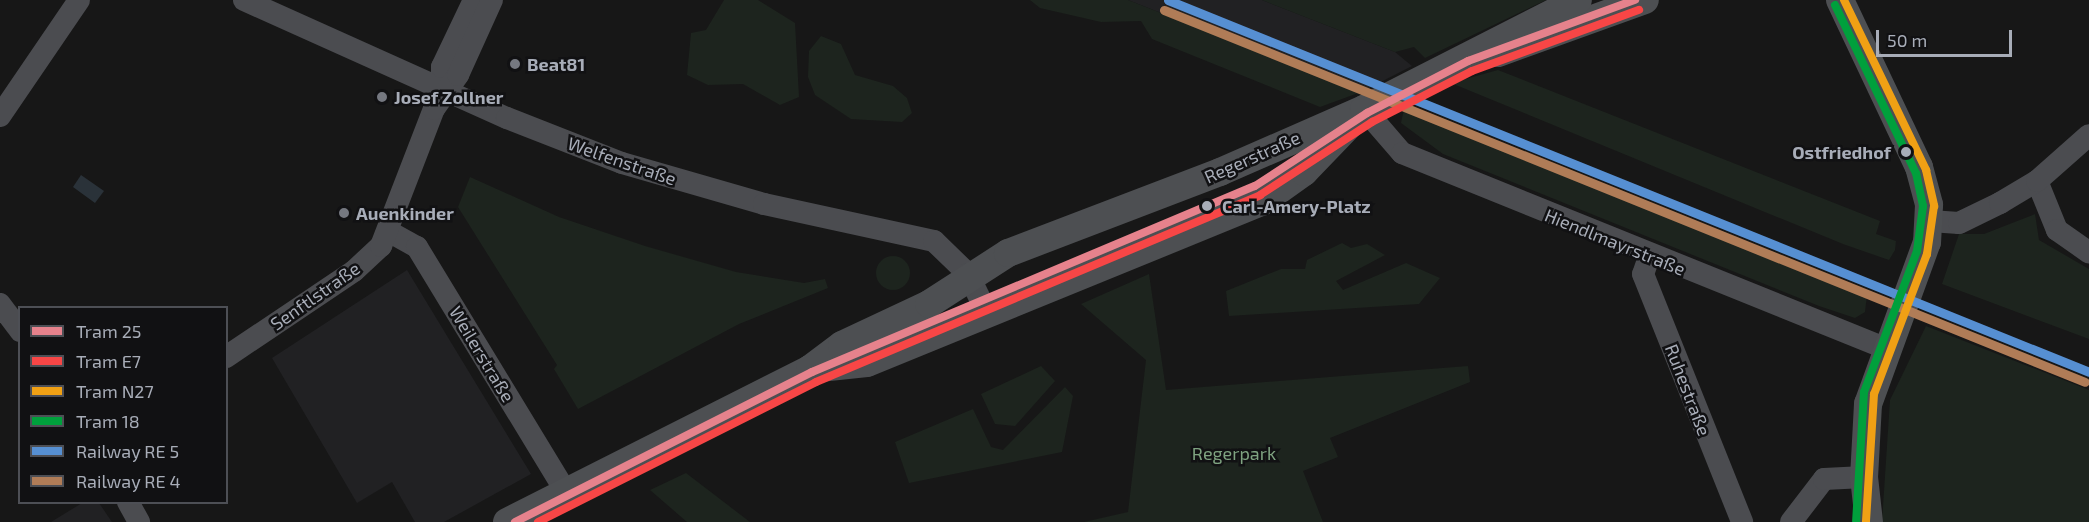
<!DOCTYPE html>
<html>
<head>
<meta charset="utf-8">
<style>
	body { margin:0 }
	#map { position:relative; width:2089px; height:522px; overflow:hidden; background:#171717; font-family:"Exo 2",sans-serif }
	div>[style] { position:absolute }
	.built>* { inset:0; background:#212123 }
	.green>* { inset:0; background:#1d241e }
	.round { border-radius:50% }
	.water>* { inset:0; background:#2a3239 }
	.minor>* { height:22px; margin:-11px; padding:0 11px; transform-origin:11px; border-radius:11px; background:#4b4c50 }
	.major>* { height:28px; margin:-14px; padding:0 14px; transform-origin:14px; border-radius:14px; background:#4d4f52 }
	.tram>* { height:1.5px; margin:-0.75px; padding:0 0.75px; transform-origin:0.75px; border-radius:0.75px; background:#4b4c4f }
	.rail-1>* { height:9px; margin:-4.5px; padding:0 4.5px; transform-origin:4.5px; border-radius:4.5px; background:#568fd2 }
	.rail-2>* { height:9px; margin:-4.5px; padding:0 4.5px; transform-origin:4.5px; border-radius:4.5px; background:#b07c57 }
	.tram-1>* { height:8px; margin:-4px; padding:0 4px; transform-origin:4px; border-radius:4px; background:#e6828c }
	.tram-2>* { height:8px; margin:-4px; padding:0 4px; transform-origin:4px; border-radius:4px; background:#f74646 }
	.tram-3>* { height:8px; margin:-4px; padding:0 4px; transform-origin:4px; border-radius:4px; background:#f0a014 }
	.tram-4>* { height:8px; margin:-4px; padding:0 4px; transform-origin:4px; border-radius:4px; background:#00a03c }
	.dots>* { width:16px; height:16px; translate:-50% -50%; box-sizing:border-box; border:3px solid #111113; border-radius:50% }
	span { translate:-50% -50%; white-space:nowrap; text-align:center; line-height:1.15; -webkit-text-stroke:5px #111113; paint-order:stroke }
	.poi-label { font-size:18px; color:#a8adb8; font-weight:700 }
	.left { translate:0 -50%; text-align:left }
	.stop-label { font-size:18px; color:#a8adb8; font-weight:700 }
	.right { translate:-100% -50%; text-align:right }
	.street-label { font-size:18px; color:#a8adb8 }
	.park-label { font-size:18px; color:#7fa381 }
	.legend { position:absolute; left:18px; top:306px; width:210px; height:198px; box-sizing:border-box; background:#111113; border:2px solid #4d4f55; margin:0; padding:8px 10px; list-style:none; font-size:18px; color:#a8adb8 }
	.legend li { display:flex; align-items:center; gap:12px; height:30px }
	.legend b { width:30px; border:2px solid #4d4f55 }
	.scale { position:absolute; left:1876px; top:30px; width:136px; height:27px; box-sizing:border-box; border:3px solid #a8adb8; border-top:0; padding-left:8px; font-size:18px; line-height:21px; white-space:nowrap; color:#a8adb8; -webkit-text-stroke:4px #111113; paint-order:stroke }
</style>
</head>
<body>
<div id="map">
	<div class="built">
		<i style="clip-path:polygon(1128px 0,1262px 0,1395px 52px,1412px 66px,1361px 92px)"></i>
		<i style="clip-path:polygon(407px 270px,531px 474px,444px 522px,415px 522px,392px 482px,357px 503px,272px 358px)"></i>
		<i style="clip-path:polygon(82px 503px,99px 503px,112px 522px,51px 522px)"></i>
	</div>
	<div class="green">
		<i style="clip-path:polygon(724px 0,758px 0,795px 23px,799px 97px,780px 105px,743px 84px,708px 85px,687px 75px,691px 33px,706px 30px)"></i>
		<i style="clip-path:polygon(1030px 0,1128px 0,1361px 92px,1320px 107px,1152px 39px,1141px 21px,1101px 22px,1040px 8px)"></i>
		<i style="clip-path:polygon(1262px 0,1546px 0,1425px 58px,1414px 47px,1395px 52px)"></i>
		<i style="clip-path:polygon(821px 36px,841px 44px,855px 75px,893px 86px,907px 98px,912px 113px,902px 122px,851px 119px,815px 95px,808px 77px,809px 51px)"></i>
		<i style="clip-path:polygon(1498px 70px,1880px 221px,1876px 234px,1896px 241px,1895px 250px,1889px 260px,1843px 244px,1451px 83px)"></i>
		<i style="clip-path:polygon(1404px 109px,1867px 295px,1865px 312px,1855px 318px,1819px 306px,1443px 154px,1401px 123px)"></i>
		<i style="clip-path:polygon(470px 177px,559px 217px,645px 246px,736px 272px,804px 283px,825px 279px,828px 288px,739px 324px,578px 409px,554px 369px,557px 365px,458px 207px)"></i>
		<i style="clip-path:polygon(2035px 214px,2039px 240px,2089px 269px,2089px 339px,1942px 284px,1959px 234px,1984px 234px)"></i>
		<i style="clip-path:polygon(1342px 243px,1351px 248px,1367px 244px,1385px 255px,1336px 281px,1343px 290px,1406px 263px,1440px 278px,1419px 304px,1229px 316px,1226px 291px,1281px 269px,1305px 269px,1307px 260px)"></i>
		<i class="round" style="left:876px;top:256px;width:34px;height:34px"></i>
		<i style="clip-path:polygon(1149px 274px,1166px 390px,1468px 366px,1470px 382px,1330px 438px,1338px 457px,1303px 471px,1323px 522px,1084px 522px,1128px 512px,1146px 360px,1081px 304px)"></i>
		<i style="clip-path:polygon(1926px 326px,2089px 390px,2089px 522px,1882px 522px,1890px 400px)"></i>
		<i style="clip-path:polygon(1041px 366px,1055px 381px,1015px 426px,995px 424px,981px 394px)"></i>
		<i style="clip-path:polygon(1065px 387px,1073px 396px,1062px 452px,909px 483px,895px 442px,973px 409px,991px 447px,1003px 450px)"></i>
		<i style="clip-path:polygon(686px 473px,750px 522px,687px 522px,650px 490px)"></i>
	</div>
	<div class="water">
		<i style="clip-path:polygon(81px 175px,104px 191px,95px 203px,73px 187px)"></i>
	</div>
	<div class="minor">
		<i style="left:244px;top:0;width:288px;rotate:24.2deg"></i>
		<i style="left:507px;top:118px;width:123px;rotate:21.4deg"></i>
		<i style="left:622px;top:163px;width:148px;rotate:16.1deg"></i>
		<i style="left:764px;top:204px;width:174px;rotate:12.3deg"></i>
		<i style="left:934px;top:241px;width:47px;rotate:44.1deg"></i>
		<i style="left:968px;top:274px;width:41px;rotate:64.1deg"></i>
		<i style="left:442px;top:90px;width:23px;rotate:-90deg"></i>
		<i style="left:442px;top:67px;width:74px;rotate:-64.5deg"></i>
		<i style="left:1364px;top:109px;width:58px;rotate:49.2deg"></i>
		<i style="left:1402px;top:153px;width:521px;rotate:21.99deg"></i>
		<i style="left:0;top:116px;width:140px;rotate:-55.7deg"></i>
		<i style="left:2037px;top:181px;width:53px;rotate:67.8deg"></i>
		<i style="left:2057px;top:230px;width:39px;rotate:35deg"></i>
		<i style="left:1930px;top:221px;width:29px;rotate:4deg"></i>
		<i style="left:1959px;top:223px;width:46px;rotate:-26deg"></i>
		<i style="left:2000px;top:203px;width:43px;rotate:-30.7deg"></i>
		<i style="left:2037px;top:181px;width:69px;rotate:-41.5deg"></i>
		<i style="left:388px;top:231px;width:33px;rotate:29deg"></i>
		<i style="left:417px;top:247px;width:285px;rotate:58.7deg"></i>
		<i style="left:1649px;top:257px;width:18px;rotate:109deg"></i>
		<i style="left:1643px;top:274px;width:267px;rotate:68.2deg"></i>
		<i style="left:0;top:304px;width:34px;rotate:53deg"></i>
		<i style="left:226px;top:357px;width:154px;rotate:-33.9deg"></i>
		<i style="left:354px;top:271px;width:37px;rotate:-43deg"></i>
		<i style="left:381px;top:246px;width:147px;rotate:-68.9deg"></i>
		<i style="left:434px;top:109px;width:42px;rotate:-54.8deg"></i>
		<i style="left:458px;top:75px;width:82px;rotate:-65.6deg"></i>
		<i style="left:128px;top:502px;width:23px;rotate:61deg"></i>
		<i style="left:1791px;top:522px;width:54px;rotate:-52.5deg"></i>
		<i style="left:1824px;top:479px;width:40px;rotate:-2.9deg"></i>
	</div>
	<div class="major">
		<i style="left:1840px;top:0;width:185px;rotate:64.7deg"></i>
		<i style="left:1919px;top:167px;width:39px;rotate:75deg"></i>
		<i style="left:1929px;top:205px;width:37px;rotate:93deg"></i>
		<i style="left:1927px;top:242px;width:172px;rotate:110deg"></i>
		<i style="left:1868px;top:404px;width:73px;rotate:93.1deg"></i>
		<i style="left:1864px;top:477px;width:45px;rotate:83.7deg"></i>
		<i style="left:1498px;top:53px;width:156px;rotate:-19.8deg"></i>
		<i style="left:810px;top:369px;width:57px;rotate:-6deg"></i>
		<i style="left:867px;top:363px;width:427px;rotate:-22.2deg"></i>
		<i style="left:1262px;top:202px;width:52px;rotate:-35.5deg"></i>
		<i style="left:1304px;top:172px;width:76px;rotate:-46.1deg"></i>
		<i style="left:507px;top:522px;width:339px;rotate:-26.8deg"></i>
		<i style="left:810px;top:369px;width:40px;rotate:-37deg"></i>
		<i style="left:842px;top:345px;width:96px;rotate:-25.2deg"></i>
		<i style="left:929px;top:304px;width:94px;rotate:-32.8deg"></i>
		<i style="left:1008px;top:253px;width:227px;rotate:-20.9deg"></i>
		<i style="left:1220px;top:172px;width:157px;rotate:-23.6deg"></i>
		<i style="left:1364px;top:109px;width:240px;rotate:-27deg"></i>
	</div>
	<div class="tram">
		<i style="left:1835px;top:0;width:8px;rotate:67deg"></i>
	</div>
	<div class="rail-1">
		<i style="left:1168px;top:0;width:993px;rotate:21.99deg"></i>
	</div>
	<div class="rail-2">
		<i style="left:1164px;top:10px;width:993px;rotate:21.99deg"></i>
	</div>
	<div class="tram-1">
		<i style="left:515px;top:522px;width:333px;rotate:-26.8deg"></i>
		<i style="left:812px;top:372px;width:480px;rotate:-22.8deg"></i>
		<i style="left:1255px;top:186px;width:134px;rotate:-33.1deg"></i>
		<i style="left:1367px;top:113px;width:114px;rotate:-27.2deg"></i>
		<i style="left:1468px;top:61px;width:178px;rotate:-20.1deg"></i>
	</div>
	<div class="tram-2">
		<i style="left:538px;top:522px;width:311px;rotate:-26.7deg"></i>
		<i style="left:816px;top:382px;width:482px;rotate:-22.8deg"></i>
		<i style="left:1260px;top:195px;width:134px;rotate:-33.1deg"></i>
		<i style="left:1372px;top:122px;width:112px;rotate:-27deg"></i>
		<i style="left:1472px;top:71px;width:178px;rotate:-20.1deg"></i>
	</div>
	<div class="tram-3">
		<i style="left:1844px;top:0;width:189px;rotate:64.2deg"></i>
		<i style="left:1926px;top:170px;width:37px;rotate:77deg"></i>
		<i style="left:1934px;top:206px;width:49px;rotate:98.3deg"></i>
		<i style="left:1927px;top:254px;width:150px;rotate:110.7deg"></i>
		<i style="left:1874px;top:394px;width:128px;rotate:93.6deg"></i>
	</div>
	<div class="tram-4">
		<i style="left:1835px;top:5px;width:187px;rotate:64.3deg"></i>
		<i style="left:1916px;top:173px;width:34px;rotate:78deg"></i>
		<i style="left:1923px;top:206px;width:45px;rotate:97.6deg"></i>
		<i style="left:1917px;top:251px;width:151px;rotate:110.6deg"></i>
		<i style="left:1864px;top:392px;width:129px;rotate:93.5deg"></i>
	</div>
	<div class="dots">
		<i style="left:515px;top:64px;background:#757880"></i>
		<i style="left:382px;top:97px;background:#757880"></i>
		<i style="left:1906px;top:152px;background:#a8adb8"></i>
		<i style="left:1207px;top:206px;background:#a8adb8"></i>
		<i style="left:344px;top:213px;background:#757880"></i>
	</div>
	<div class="poi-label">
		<span class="left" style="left:527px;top:64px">Beat81</span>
		<span class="left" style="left:394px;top:97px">Josef Zollner</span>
		<span class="left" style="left:356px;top:213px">Auenkinder</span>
	</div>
	<div class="stop-label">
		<span class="right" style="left:1891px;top:152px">Ostfriedhof</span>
		<span class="left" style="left:1222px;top:206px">Carl-Amery-Platz</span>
	</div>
	<div class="street-label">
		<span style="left:1252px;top:157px;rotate:-24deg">Regerstraße</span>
		<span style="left:622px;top:161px;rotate:19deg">Welfenstraße</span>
		<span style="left:1615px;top:242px;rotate:22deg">Hiendlmayrstraße</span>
		<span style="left:315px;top:296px;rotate:-35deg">Senftlstraße</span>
		<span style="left:482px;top:354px;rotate:59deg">Weilerstraße</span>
		<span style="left:1688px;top:390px;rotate:69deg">Ruhestraße</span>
	</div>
	<div class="park-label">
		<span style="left:1234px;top:453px">Regerpark</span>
	</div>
	<ul class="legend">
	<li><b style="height:8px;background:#e6828c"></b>Tram 25</li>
	<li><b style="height:8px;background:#f74646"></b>Tram E7</li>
	<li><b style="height:8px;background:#f0a014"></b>Tram N27</li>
	<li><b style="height:8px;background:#00a03c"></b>Tram 18</li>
	<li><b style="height:8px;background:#568fd2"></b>Railway RE 5</li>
	<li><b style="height:8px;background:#b07c57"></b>Railway RE 4</li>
	</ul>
	<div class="scale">50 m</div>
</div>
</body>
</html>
